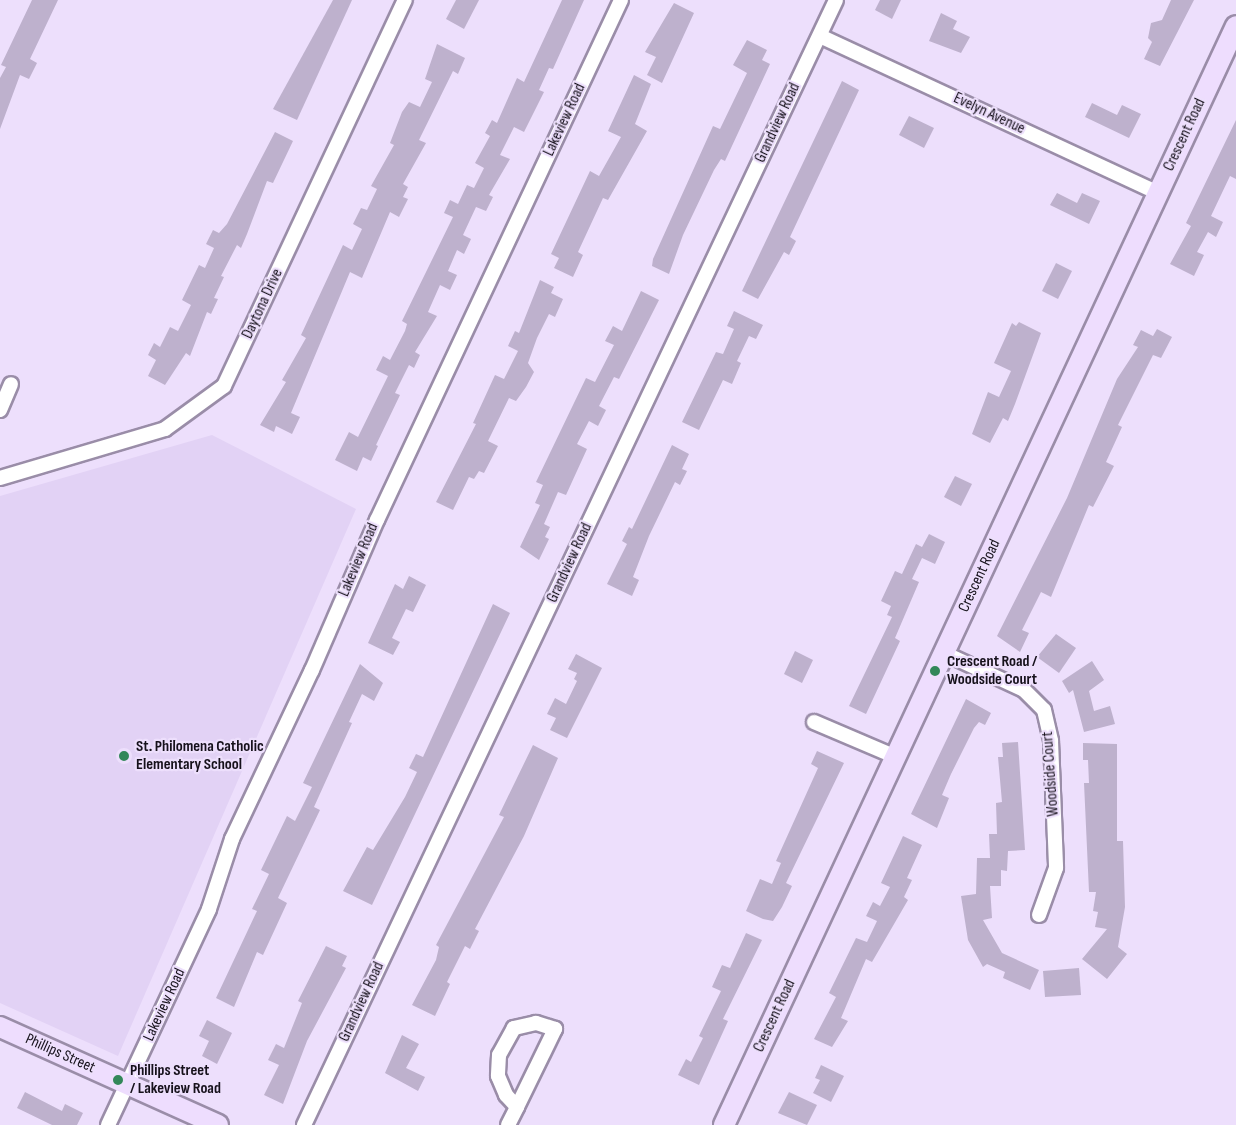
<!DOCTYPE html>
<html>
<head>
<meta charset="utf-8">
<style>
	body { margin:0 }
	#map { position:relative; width:1236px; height:1125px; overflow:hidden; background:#eddffc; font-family:"Sofia Sans Condensed",sans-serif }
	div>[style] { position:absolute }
	.built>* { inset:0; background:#e2d2f5 }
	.building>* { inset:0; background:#beb1cd }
	.roads { filter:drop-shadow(2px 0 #9a8da8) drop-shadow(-2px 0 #9a8da8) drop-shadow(0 2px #9a8da8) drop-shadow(0 -2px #9a8da8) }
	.street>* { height:14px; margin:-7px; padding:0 7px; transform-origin:7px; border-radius:7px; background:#fff }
	.secondary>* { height:20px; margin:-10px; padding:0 10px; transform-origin:10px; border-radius:10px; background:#eeddfe }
	.dots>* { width:16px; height:16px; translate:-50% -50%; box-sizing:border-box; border:3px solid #eddffc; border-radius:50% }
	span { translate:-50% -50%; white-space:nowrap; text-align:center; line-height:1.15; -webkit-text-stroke:4.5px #eddffc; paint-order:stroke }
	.street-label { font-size:16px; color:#16111b }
	.poi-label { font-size:16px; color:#16111b; font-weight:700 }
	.left { translate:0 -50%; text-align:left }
</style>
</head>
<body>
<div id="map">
	<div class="built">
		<i style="clip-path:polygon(212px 435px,356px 509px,118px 1056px,0 1003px,0 496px)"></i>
	</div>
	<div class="building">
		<i style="clip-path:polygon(32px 0,58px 0,30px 59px,37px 63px,29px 79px,20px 75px,0 129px,0 78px,6px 67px,1px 65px)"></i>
		<i style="clip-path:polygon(333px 0,352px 0,297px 120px,273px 109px)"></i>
		<i style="clip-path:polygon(456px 0,479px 0,464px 29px,446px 19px)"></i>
		<i style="clip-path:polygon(562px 0,584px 0,553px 69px,549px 68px,539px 90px,544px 92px,524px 132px,514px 127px,500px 155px,510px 159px,489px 195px,493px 197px,486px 211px,476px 207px,463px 235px,471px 239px,464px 254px,457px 250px,448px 271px,457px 275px,450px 290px,440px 285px,428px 312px,437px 316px,415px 352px,420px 355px,414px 368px,409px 365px,395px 393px,400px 395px,376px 445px,378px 446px,371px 461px,363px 457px,357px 471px,335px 460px,349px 432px,358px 437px,388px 376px,376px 370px,383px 356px,390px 360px,405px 331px,407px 324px,402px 321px,453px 217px,444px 213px,450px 200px,458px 204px,467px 185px,474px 188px,484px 168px,475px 163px,490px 136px,485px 133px,492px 120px,497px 123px,517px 78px,524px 82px)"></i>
		<i style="clip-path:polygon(880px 0,901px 0,892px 19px,875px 10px)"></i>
		<i style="clip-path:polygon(1171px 0,1194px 0,1160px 66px,1144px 59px,1152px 42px,1148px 38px,1151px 23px,1162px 20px)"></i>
		<i style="clip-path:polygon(674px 3px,694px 13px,662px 83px,647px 75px,656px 57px,645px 52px)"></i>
		<i style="clip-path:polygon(941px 13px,957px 21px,953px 29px,970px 37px,961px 53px,929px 41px)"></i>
		<i style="clip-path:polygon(747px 40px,767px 50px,762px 60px,770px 64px,725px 161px,721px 159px,714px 170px,683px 235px,669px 274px,652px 266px,653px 259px,713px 126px,720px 129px,747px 73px,733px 65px)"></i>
		<i style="clip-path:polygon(437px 44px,465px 58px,458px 74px,453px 71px,419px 140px,426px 143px,403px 184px,408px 187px,403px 197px,408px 199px,399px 217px,390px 212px,362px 278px,350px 272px,291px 413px,300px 417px,292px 434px,276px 426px,274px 432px,260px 425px,286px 382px,282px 380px,306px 338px,301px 335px,343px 245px,352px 250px,362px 229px,353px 224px,361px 208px,367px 210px,377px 189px,371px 186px,394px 145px,390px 143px,402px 112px,409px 102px,420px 107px,432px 82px,425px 79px)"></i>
		<i style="clip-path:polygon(634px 75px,651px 84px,635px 124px,647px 131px,608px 200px,603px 198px,578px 252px,583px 255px,573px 277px,554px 268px,559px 258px,551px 254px,590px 171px,599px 176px,621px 137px,608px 131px)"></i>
		<i style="clip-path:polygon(842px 81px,859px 90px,790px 237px,796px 241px,789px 255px,784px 252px,758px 299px,742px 291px)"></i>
		<i style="clip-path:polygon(1092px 103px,1117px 115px,1122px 105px,1141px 114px,1129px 138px,1085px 117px)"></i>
		<i style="clip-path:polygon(909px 116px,934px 128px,924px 148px,899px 135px)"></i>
		<i style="clip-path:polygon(1236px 120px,1236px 179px,1230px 176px,1211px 216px,1223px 222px,1216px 237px,1208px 232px,1197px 252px,1204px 255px,1194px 276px,1170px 264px,1191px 226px,1186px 223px)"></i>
		<i style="clip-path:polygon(275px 132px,293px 141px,273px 183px,267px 181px,247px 234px,241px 248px,237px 245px,221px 276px,224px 277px,214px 298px,218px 299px,211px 314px,207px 312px,190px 356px,186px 353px,165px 385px,148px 376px,156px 360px,148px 355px,154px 343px,160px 347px,170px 327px,178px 331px,191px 305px,182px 300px,199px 265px,205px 268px,214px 248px,206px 244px,213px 230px,219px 233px,227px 224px)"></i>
		<i style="clip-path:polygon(1057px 193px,1077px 203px,1082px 193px,1100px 201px,1089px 224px,1050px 205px)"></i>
		<i style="clip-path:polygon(1056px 263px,1072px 271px,1058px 299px,1042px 291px)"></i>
		<i style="clip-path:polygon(540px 280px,554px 287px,551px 293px,563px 299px,555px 317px,549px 314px,537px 338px,528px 363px,534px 372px,526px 387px,516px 401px,509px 398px,488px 441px,498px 446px,484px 473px,479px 471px,474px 479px,469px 477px,453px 510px,436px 502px,476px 424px,473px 423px,495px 375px,504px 379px,518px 351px,508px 346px,515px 331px,519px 333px)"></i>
		<i style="clip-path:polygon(641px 291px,659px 300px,619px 379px,614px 377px,599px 406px,606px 410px,598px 426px,589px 421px,577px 444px,587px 449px,566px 495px,558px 492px,544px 524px,550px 527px,545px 537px,549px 539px,539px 560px,520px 547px,540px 505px,535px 503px,543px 485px,536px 482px,586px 378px,595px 382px,614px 345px,605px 341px,613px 326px,622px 331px)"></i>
		<i style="clip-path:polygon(734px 311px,763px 325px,756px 339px,749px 336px,737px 361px,741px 363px,732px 384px,723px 380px,699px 430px,682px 422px,716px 352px,723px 354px,734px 329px,727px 326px)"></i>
		<i style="clip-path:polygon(1019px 322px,1041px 333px,1015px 404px,1008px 421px,1003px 418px,990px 443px,972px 434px,988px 392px,999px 397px,1011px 371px,994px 363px,1012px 323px,1016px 326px)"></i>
		<i style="clip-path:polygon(1157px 329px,1172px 337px,1161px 358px,1153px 355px,1118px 425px,1122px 427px,1106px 462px,1114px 466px,1093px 507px,1089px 505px,1051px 597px,1041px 592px,1022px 630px,1029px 633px,1020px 652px,997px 636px,1067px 498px,1117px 379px,1138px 347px,1133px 345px,1141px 330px,1153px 336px)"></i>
		<i style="clip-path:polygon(672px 445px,689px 454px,682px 469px,687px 471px,680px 485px,675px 482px,649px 536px,633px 577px,639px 580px,632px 596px,607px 584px,627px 544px,622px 541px,629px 527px,632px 529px)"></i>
		<i style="clip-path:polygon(955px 476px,972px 484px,961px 506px,944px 497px)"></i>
		<i style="clip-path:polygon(929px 534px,945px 542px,935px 564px,922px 558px,912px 579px,919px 582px,895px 638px,900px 641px,866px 714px,849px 706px,892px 617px,887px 615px,891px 606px,881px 601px,895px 571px,902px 574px,916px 544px,922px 547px)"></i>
		<i style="clip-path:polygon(409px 576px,426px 585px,413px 612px,406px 609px,392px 638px,400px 642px,393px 655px,368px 643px,395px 584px,403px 589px)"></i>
		<i style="clip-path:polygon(493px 604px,510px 613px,372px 905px,343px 891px,367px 847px,373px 850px,405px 797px,417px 772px,409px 768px,416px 754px,423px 757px)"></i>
		<i style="clip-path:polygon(1056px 634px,1076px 648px,1059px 673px,1037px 657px)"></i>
		<i style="clip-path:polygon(795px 651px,813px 660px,802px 683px,784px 674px)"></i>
		<i style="clip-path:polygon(576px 654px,602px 668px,567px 738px,550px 730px,556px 718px,547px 714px,555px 698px,566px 704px,577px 681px,574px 679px,577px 673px,568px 669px)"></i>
		<i style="clip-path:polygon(1092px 661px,1104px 680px,1089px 691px,1094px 711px,1110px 706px,1115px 724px,1084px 732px,1073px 690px,1069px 693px,1062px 681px)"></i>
		<i style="clip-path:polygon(360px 664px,383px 683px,374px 701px,362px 694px,349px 722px,352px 723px,314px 807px,320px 810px,278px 898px,287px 903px,263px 955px,257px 952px,234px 1007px,216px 998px,257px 911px,252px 909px,269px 874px,261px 870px,287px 816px,295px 821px,312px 787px,303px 783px)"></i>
		<i style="clip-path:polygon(966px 699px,991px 713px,985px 725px,979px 722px,974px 728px,951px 774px,942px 795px,949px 798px,937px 828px,911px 814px)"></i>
		<i style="clip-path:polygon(1018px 742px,1025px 850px,1008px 851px,1007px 871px,1001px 870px,1001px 886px,990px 886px,992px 918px,983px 920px,1002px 953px,1039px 970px,1030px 990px,1003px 978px,1005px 972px,987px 964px,983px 967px,968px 940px,961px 896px,976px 894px,977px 858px,990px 858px,989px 834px,997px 834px,996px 803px,1002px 802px,998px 757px,1003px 757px,1002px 743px)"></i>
		<i style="clip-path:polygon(1083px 743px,1117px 744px,1117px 841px,1123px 841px,1125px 907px,1118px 947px,1127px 954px,1107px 979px,1082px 959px,1107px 929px,1095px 927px,1098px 912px,1093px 911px,1096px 892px,1089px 892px,1084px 783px,1089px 783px,1088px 760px,1083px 760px)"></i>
		<i style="clip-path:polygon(533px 745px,558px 758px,524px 836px,475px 929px,479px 931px,470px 949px,465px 946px,447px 982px,450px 984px,435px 1016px,412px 1005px,436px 960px,439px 947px,436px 945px,504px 817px,499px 815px)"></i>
		<i style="clip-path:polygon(817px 751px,844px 763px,786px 883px,792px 886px,782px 907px,773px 921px,763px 919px,746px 911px,760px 879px,772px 884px,781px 863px,776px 861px,818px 768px,811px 764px)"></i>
		<i style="clip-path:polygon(903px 836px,922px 845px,907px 878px,912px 880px,904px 897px,908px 900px,872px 962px,866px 959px,841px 1018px,848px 1021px,832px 1047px,814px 1039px,836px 997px,829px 993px,856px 938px,867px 942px,877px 921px,866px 916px,873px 902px,880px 906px,890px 887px,881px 883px)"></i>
		<i style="clip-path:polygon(746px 933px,762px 940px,723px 1019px,728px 1021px,699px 1085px,678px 1075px,686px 1059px,691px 1062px,703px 1038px,699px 1036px,721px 991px,712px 987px,722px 965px,730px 968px)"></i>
		<i style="clip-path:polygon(326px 946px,347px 956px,342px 966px,346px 968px,307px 1041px,283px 1104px,264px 1095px,279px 1065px,268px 1060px,276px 1044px,284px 1048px,302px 1003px,298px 1001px)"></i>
		<i style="clip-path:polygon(1079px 968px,1081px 995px,1045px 997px,1043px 971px)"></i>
		<i style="clip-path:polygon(207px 1020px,232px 1033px,217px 1064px,202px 1056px,209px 1041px,199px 1036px)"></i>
		<i style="clip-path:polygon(402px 1035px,419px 1044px,406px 1068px,425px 1077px,418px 1091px,385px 1073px)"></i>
		<i style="clip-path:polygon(821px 1065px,844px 1076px,831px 1102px,813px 1093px,820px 1080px,815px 1078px)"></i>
		<i style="clip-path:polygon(25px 1092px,62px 1111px,65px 1104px,83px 1113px,77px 1125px,52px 1125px,17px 1108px)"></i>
		<i style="clip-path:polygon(789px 1092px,817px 1105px,807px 1125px,778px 1113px)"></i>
	</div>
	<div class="roads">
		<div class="street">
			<i style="left:820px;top:36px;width:374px;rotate:24.9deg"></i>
			<i style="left:0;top:410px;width:28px;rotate:-67deg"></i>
			<i style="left:0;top:478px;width:172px;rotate:-16.5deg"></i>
			<i style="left:165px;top:429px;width:73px;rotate:-36.1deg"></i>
			<i style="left:224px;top:386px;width:426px;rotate:-64.9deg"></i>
			<i style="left:944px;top:653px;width:88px;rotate:24.8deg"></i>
			<i style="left:1024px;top:690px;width:28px;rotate:45deg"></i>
			<i style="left:1044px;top:710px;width:32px;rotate:77deg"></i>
			<i style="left:1051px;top:741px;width:127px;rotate:87.7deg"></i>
			<i style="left:1056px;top:868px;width:50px;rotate:109.9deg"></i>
			<i style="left:814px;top:722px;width:89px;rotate:23.1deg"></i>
			<i style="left:108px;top:1125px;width:238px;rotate:-64.9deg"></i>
			<i style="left:209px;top:909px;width:74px;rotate:-71.8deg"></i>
			<i style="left:232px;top:839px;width:187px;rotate:-64.7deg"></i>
			<i style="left:312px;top:670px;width:163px;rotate:-66.6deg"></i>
			<i style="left:377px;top:520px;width:574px;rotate:-64.86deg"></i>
			<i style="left:304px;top:1125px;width:1244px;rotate:-64.69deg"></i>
			<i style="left:508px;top:1125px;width:20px;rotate:-63deg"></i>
			<i style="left:517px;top:1107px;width:87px;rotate:-64deg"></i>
			<i style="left:555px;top:1029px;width:20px;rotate:-162deg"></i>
			<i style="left:536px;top:1023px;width:23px;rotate:167deg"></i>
			<i style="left:514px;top:1028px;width:31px;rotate:119deg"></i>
			<i style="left:499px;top:1055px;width:21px;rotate:93deg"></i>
			<i style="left:498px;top:1076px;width:21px;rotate:67deg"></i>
			<i style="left:506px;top:1095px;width:16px;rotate:47deg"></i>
		</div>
		<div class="secondary">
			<i style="left:0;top:1027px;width:239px;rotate:24.2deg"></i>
			<i style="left:724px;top:1125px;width:1212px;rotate:-65.02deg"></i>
		</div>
	</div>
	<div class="dots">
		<i style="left:935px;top:671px;background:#328759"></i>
		<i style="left:124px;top:756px;background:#328759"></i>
		<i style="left:118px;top:1080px;background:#328759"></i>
	</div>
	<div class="street-label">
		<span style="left:989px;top:114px;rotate:25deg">Evelyn Avenue</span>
		<span style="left:565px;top:120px;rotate:-65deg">Lakeview Road</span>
		<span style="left:778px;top:123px;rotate:-65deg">Grandview Road</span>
		<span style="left:1185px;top:135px;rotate:-65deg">Crescent Road</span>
		<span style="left:263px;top:304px;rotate:-65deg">Daytona Drive</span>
		<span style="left:359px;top:560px;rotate:-67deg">Lakeview Road</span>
		<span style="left:570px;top:563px;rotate:-65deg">Grandview Road</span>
		<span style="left:980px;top:576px;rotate:-65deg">Crescent Road</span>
		<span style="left:1051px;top:774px;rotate:-94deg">Woodside Court</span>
		<span style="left:362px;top:1002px;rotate:-65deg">Grandview Road</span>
		<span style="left:165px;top:1005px;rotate:-65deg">Lakeview Road</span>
		<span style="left:775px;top:1016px;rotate:-65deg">Crescent Road</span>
		<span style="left:60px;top:1054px;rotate:24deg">Phillips Street</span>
	</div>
	<div class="poi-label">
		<span class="left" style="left:947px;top:671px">Crescent Road /<br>Woodside Court</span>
		<span class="left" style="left:136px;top:756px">St. Philomena Catholic<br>Elementary School</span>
		<span class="left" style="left:130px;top:1080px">Phillips Street<br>/ Lakeview Road</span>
	</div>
</div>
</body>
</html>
